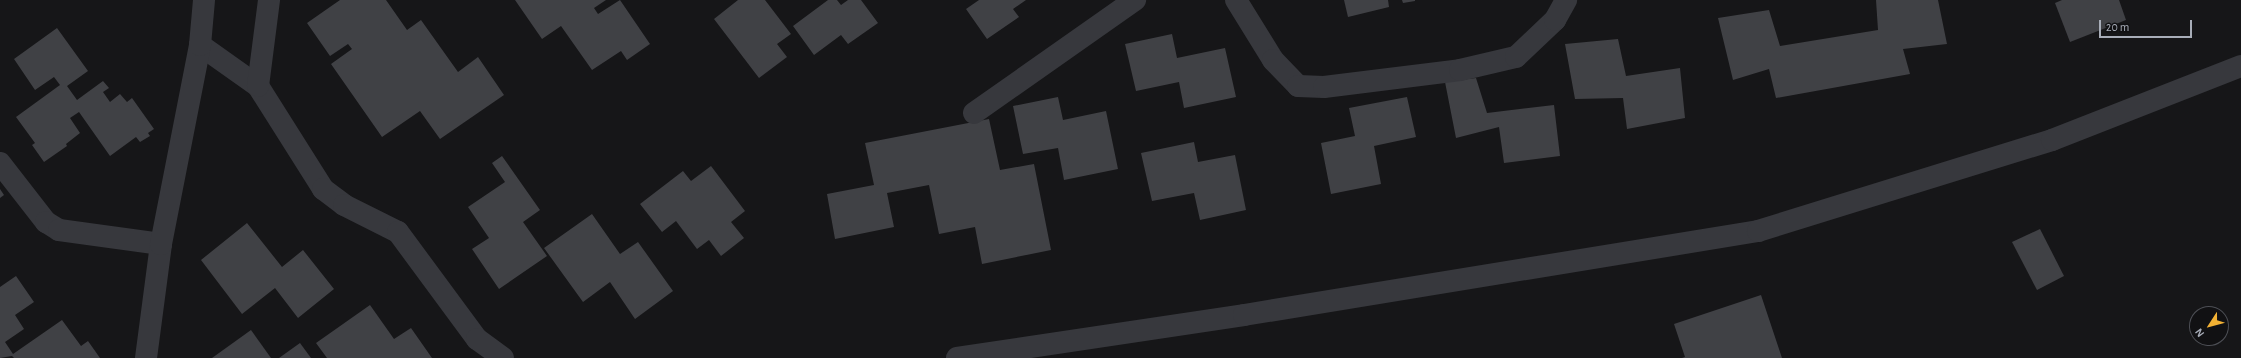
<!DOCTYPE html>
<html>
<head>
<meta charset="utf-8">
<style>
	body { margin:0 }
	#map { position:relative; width:2241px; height:358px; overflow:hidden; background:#161618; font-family:"Alegreya Sans",sans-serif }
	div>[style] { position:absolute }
	.building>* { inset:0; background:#404145 }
	.minor>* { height:22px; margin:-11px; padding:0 11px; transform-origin:11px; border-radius:11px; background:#37383d }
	span { translate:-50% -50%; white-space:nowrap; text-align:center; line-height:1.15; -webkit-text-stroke:3px #111113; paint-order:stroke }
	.north { position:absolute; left:2189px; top:306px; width:40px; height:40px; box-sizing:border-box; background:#111113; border:1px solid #4d4f55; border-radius:50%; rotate:234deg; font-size:11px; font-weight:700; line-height:16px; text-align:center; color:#a8adb8 }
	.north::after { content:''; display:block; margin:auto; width:14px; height:18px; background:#f2b134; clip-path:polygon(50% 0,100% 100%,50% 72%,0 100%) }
	.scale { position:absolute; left:2099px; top:20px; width:93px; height:18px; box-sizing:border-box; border:2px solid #a8adb8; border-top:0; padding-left:5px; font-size:12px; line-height:14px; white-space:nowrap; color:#a8adb8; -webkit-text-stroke:3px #111113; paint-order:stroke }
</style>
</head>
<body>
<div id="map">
	<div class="building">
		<i style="clip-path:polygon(340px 0,386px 0,407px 30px,421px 20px,458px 72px,478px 57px,504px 95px,440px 139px,420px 111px,382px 137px,331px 64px,352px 49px,348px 44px,330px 56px,307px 23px)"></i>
		<i style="clip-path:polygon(515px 0,606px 0,594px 8px,598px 14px,620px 0,650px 44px,627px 60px,621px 51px,592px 70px,561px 26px,542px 39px)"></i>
		<i style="clip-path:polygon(738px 0,765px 0,791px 34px,777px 44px,787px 57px,759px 78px,714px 19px)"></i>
		<i style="clip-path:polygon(828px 0,837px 0,841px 5px,848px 0,861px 0,878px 23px,848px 44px,841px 35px,814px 55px,793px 26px)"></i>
		<i style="clip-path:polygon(979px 0,1026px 0,1013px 9px,1019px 17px,987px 39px,966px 9px)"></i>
		<i style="clip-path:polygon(1344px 0,1388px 0,1389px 7px,1348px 17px)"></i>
		<i style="clip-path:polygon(1402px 0,1415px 0,1415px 1px,1403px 3px)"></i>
		<i style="clip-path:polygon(1876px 0,1938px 0,1947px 44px,1903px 49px,1910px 74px,1776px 98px,1769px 69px,1733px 80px,1718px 18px,1769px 10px,1780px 46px,1878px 30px)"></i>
		<i style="clip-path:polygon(2062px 0,2119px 0,2126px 20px,2070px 42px,2055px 3px)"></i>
		<i style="clip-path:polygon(57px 28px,88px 71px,67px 86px,77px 100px,103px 81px,109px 88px,103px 92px,110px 102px,120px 94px,127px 102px,132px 98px,154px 129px,148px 133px,150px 136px,140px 142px,136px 137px,110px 156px,79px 112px,70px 118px,80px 133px,66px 144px,67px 146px,44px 162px,32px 145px,35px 143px,16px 117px,60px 85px,54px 77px,35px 90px,14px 59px)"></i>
		<i style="clip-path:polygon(1172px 34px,1177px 58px,1225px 48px,1236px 97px,1184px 108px,1179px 82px,1136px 91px,1125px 44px)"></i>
		<i style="clip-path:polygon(1618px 39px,1626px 76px,1680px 68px,1685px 118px,1627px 129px,1623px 98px,1575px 99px,1565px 44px)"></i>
		<i style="clip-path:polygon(1476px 78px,1487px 113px,1554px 105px,1560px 156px,1504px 163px,1499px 127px,1456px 138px,1445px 82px)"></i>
		<i style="clip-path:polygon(1058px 97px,1063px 120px,1106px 111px,1118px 169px,1064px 180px,1058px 148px,1023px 154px,1013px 106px)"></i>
		<i style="clip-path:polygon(1407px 97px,1416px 137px,1374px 146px,1381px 184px,1331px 194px,1321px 143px,1355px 136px,1349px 108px)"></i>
		<i style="clip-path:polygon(989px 119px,1000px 170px,1034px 164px,1051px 250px,982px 264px,975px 227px,939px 234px,929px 185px,887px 193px,894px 227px,835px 239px,827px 194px,874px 185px,865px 143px)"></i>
		<i style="clip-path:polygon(1194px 142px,1198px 162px,1235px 155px,1246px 210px,1200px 220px,1194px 193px,1152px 201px,1141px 153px)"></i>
		<i style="clip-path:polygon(502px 156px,540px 210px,523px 222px,547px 256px,499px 289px,472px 249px,489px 238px,468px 207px,505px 182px,492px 163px)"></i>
		<i style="clip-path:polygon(711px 166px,745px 211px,731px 222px,744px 238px,721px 256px,709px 240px,697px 249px,676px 221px,662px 232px,640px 204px,683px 171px,691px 181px)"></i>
		<i style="clip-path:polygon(0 189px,4px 195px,0 198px)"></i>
		<i style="clip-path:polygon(592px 214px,620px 254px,638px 242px,673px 291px,635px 319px,610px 282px,583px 302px,544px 248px)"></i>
		<i style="clip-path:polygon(247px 223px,282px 267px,303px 250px,334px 289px,298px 318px,275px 288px,242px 314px,201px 260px)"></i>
		<i style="clip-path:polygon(2040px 229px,2064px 276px,2037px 290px,2012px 242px)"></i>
		<i style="clip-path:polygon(16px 276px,34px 302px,15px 315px,24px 329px,5px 342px,13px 354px,62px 320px,81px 346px,88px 341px,100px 358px,14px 358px,12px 356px,0 358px,0 287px)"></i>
		<i style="clip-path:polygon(1761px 295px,1782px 358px,1682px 358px,1685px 357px,1674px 324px)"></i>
		<i style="clip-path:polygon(370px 305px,394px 339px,411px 328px,432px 358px,327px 358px,316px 343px)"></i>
		<i style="clip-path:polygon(251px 330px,271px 358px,212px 358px)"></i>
		<i style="clip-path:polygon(300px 343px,311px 358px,279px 358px)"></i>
	</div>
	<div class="minor">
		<i style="left:1236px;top:0;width:70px;rotate:58.3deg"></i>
		<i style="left:1273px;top:60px;width:36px;rotate:46deg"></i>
		<i style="left:1298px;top:86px;width:26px;rotate:2deg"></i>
		<i style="left:1324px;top:87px;width:137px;rotate:-7.1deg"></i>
		<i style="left:1460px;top:70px;width:57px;rotate:-13.1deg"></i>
		<i style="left:1516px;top:57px;width:54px;rotate:-43.5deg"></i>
		<i style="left:1555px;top:20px;width:23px;rotate:-61deg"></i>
		<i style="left:200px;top:45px;width:71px;rotate:35.3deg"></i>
		<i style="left:258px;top:86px;width:122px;rotate:57.7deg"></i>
		<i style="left:323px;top:189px;width:26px;rotate:37deg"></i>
		<i style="left:344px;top:205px;width:60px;rotate:26.6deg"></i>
		<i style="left:398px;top:232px;width:133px;rotate:53.6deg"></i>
		<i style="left:477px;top:339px;width:32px;rotate:36deg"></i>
		<i style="left:258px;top:86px;width:87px;rotate:-82.7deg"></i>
		<i style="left:974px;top:113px;width:197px;rotate:-35.1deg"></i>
		<i style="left:0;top:163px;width:75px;rotate:52.1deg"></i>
		<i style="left:46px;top:222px;width:15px;rotate:32deg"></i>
		<i style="left:59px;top:230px;width:103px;rotate:7.8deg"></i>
		<i style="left:146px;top:358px;width:115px;rotate:-82.5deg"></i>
		<i style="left:161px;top:244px;width:203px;rotate:-78.9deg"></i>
		<i style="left:200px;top:45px;width:45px;rotate:-84.9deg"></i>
		<i style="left:957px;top:358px;width:290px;rotate:-8.5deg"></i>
		<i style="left:1244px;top:315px;width:521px;rotate:-9.28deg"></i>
		<i style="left:1758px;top:231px;width:308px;rotate:-17.2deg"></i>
		<i style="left:2052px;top:140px;width:203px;rotate:-21.4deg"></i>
	</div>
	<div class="north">N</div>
	<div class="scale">20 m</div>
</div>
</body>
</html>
